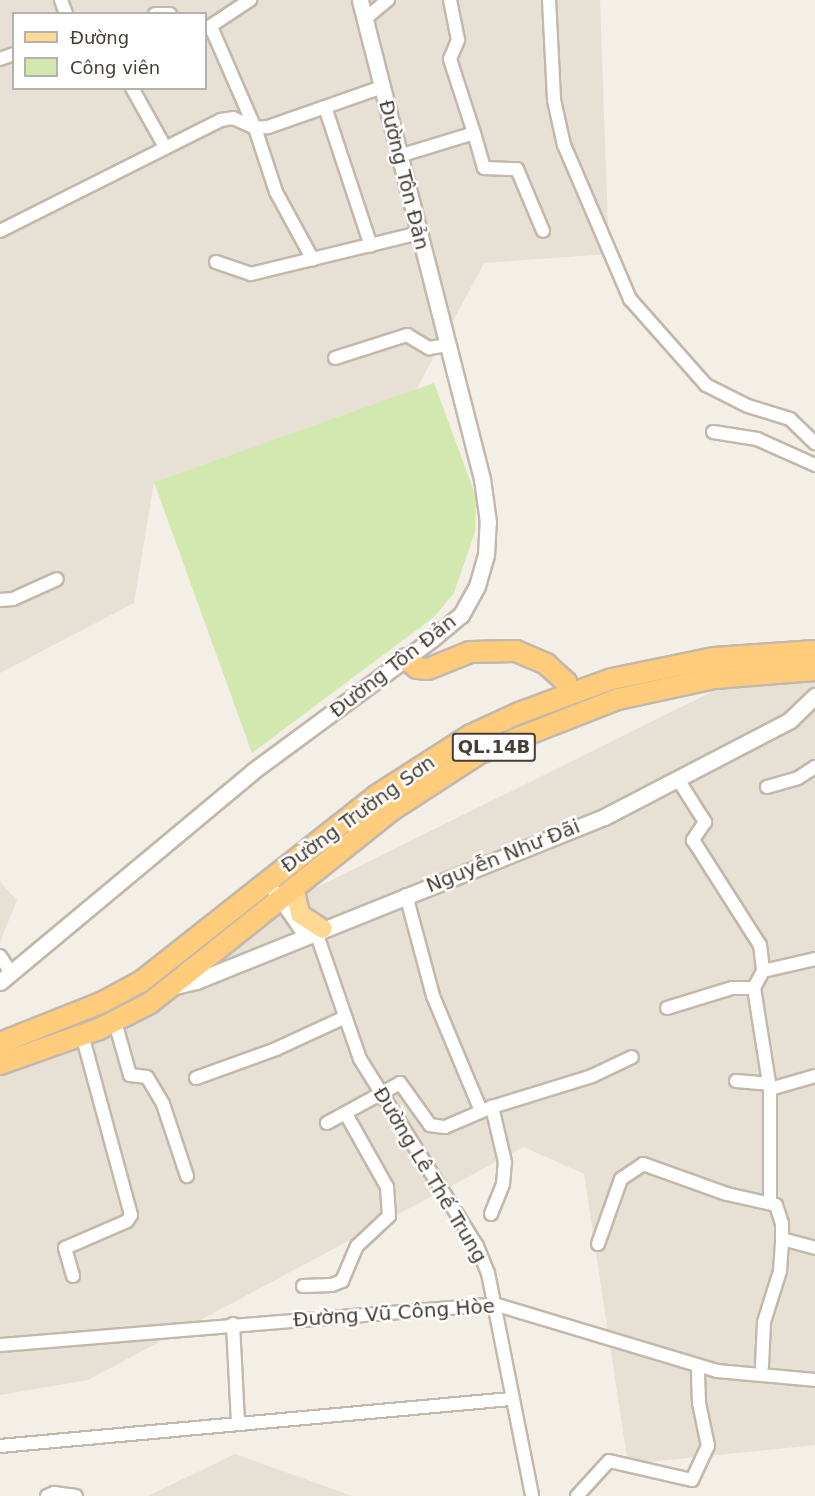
<!DOCTYPE html>
<html>
<head>
<meta charset="utf-8">
<style>
	body { margin:0 }
	#map { position:relative; width:815px; height:1496px; overflow:hidden; background:#f3eee6; font-family:"DejaVu Sans",sans-serif }
	div>[style] { position:absolute }
	.residential>* { inset:0; background:#e7e0d4 }
	.green>* { inset:0; background:#d2e8ae }
	.roads { filter:drop-shadow(2px 0 #c2b8ab) drop-shadow(-2px 0 #c2b8ab) drop-shadow(0 2px #c2b8ab) drop-shadow(0 -2px #c2b8ab) }
	.minor>* { height:12px; margin:-6px; padding:0 6px; transform-origin:6px; border-radius:6px; background:#fff }
	.tertiary>* { height:15px; margin:-7.5px; padding:0 7.5px; transform-origin:7.5px; border-radius:7.5px; background:#fff }
	.primary>* { height:18px; margin:-9px; padding:0 9px; transform-origin:9px; border-radius:9px; background:#ffd893 }
	.trunk>* { height:20px; margin:-10px; padding:0 10px; transform-origin:10px; border-radius:10px; background:#ffcc7c }
	span { translate:-50% -50%; white-space:nowrap; text-align:center; line-height:1.15; -webkit-text-stroke:5px #fff; paint-order:stroke }
	.shield-label span { padding:2px 4px; background:#fff; border:2px solid; border-radius:4px; -webkit-text-stroke-width:0 }
	.shield-label { font-size:18px; color:#463e35; font-weight:700 }
	.street-label { font-size:20px; color:#463e35 }
	.legend { position:absolute; left:12px; top:12px; width:195px; height:78px; box-sizing:border-box; background:#fff; border:2px solid #b5b2ae; margin:0; padding:8px 10px; list-style:none; font-size:18px; color:#463e35 }
	.legend li { display:flex; align-items:center; gap:12px; height:30px }
	.legend b { width:30px; border:2px solid #b5b2ae }
</style>
</head>
<body>
<div id="map">
	<div class="residential">
		<i style="clip-path:polygon(evenodd,0 0,600px 0,609px 254px,484px 263px,416px 390px,154px 482px,134px 603px,0 673px,0 0,14px 14px,206px 14px,206px 88px,14px 88px,14px 14px)"></i>
		<i style="clip-path:polygon(815px 653px,815px 1445px,628px 1464px,584px 1174px,524px 1147px,88px 1380px,0 1395px,0 1044px,746px 675px)"></i>
		<i style="clip-path:polygon(0 882px,17px 900px,0 942px)"></i>
		<i style="clip-path:polygon(235px 1454px,352px 1496px,148px 1496px)"></i>
	</div>
	<div class="green">
		<i style="clip-path:polygon(434px 383px,476px 497px,475px 532px,454px 593px,434px 617px,252px 753px,154px 482px)"></i>
	</div>
	<div class="roads">
		<div class="minor">
			<i style="left:61px;top:0;width:15px;rotate:70deg"></i>
			<i style="left:549px;top:0;width:100px;rotate:87.1deg"></i>
			<i style="left:554px;top:100px;width:46px;rotate:77.5deg"></i>
			<i style="left:564px;top:145px;width:168px;rotate:66.8deg"></i>
			<i style="left:630px;top:299px;width:115px;rotate:48.5deg"></i>
			<i style="left:706px;top:385px;width:47px;rotate:26.6deg"></i>
			<i style="left:748px;top:406px;width:44px;rotate:17.2deg"></i>
			<i style="left:790px;top:419px;width:35px;rotate:44deg"></i>
			<i style="left:155px;top:14px;width:15px"></i>
			<i style="left:365px;top:19px;width:30px;rotate:-40deg"></i>
			<i style="left:211px;top:27px;width:110px;rotate:66.5deg"></i>
			<i style="left:255px;top:128px;width:67px;rotate:71.8deg"></i>
			<i style="left:276px;top:192px;width:77px;rotate:61.4deg"></i>
			<i style="left:206px;top:29px;width:53px;rotate:-33.4deg"></i>
			<i style="left:0;top:59px;width:15px;rotate:-20deg"></i>
			<i style="left:132px;top:88px;width:68px;rotate:60.8deg"></i>
			<i style="left:325px;top:107px;width:146px;rotate:71.7deg"></i>
			<i style="left:474px;top:133px;width:36px;rotate:74deg"></i>
			<i style="left:484px;top:168px;width:33px;rotate:2deg"></i>
			<i style="left:517px;top:169px;width:67px;rotate:67.2deg"></i>
			<i style="left:399px;top:156px;width:78px;rotate:-17deg"></i>
			<i style="left:474px;top:133px;width:78px;rotate:-108deg"></i>
			<i style="left:450px;top:59px;width:21px;rotate:-67deg"></i>
			<i style="left:458px;top:40px;width:41px;rotate:-101.3deg"></i>
			<i style="left:0;top:231px;width:247px;rotate:-26.7deg"></i>
			<i style="left:221px;top:120px;width:12px;rotate:-9deg"></i>
			<i style="left:233px;top:118px;width:24px;rotate:24deg"></i>
			<i style="left:255px;top:128px;width:13px;rotate:-4deg"></i>
			<i style="left:268px;top:127px;width:121px;rotate:-19.3deg"></i>
			<i style="left:216px;top:262px;width:37px;rotate:19deg"></i>
			<i style="left:251px;top:274px;width:173px;rotate:-13.7deg"></i>
			<i style="left:335px;top:358px;width:76px;rotate:-17.7deg"></i>
			<i style="left:407px;top:335px;width:26px;rotate:31deg"></i>
			<i style="left:429px;top:348px;width:19px;rotate:-9deg"></i>
			<i style="left:713px;top:432px;width:45px;rotate:9deg"></i>
			<i style="left:757px;top:439px;width:64px;rotate:24.1deg"></i>
			<i style="left:0;top:600px;width:13px;rotate:-4deg"></i>
			<i style="left:13px;top:599px;width:48px;rotate:-24.4deg"></i>
			<i style="left:679px;top:781px;width:49px;rotate:57.6deg"></i>
			<i style="left:705px;top:822px;width:22px;rotate:124deg"></i>
			<i style="left:693px;top:840px;width:125px;rotate:57.5deg"></i>
			<i style="left:760px;top:945px;width:26px;rotate:83deg"></i>
			<i style="left:763px;top:971px;width:19px;rotate:118deg"></i>
			<i style="left:767px;top:787px;width:32px;rotate:-16deg"></i>
			<i style="left:798px;top:778px;width:20px;rotate:-33deg"></i>
			<i style="left:267px;top:881px;width:67px;rotate:55.4deg"></i>
			<i style="left:406px;top:895px;width:105px;rotate:75deg"></i>
			<i style="left:433px;top:996px;width:125px;rotate:67.3deg"></i>
			<i style="left:316px;top:932px;width:134px;rotate:70.9deg"></i>
			<i style="left:360px;top:1059px;width:221px;rotate:58deg"></i>
			<i style="left:477px;top:1246px;width:29px;rotate:68deg"></i>
			<i style="left:488px;top:1273px;width:227px;rotate:78.8deg"></i>
			<i style="left:0;top:956px;width:20px;rotate:57deg"></i>
			<i style="left:763px;top:971px;width:53px;rotate:-13deg"></i>
			<i style="left:667px;top:1008px;width:68px;rotate:-17.1deg"></i>
			<i style="left:732px;top:988px;width:22px"></i>
			<i style="left:754px;top:988px;width:102px;rotate:81deg"></i>
			<i style="left:770px;top:1089px;width:114px;rotate:90deg"></i>
			<i style="left:115px;top:1022px;width:55px;rotate:74.2deg"></i>
			<i style="left:130px;top:1075px;width:17px;rotate:7deg"></i>
			<i style="left:147px;top:1077px;width:31px;rotate:59deg"></i>
			<i style="left:163px;top:1104px;width:76px;rotate:71.6deg"></i>
			<i style="left:196px;top:1078px;width:85px;rotate:-19.9deg"></i>
			<i style="left:276px;top:1049px;width:74px;rotate:-24.8deg"></i>
			<i style="left:736px;top:1081px;width:32px;rotate:5deg"></i>
			<i style="left:770px;top:1089px;width:47px;rotate:-16.1deg"></i>
			<i style="left:327px;top:1123px;width:83px;rotate:-28.7deg"></i>
			<i style="left:400px;top:1083px;width:52px;rotate:54.5deg"></i>
			<i style="left:430px;top:1125px;width:15px;rotate:8deg"></i>
			<i style="left:445px;top:1127px;width:51px;rotate:-23.1deg"></i>
			<i style="left:492px;top:1107px;width:105px;rotate:-17.2deg"></i>
			<i style="left:592px;top:1076px;width:44px;rotate:-25.4deg"></i>
			<i style="left:491px;top:1214px;width:32px;rotate:-68deg"></i>
			<i style="left:503px;top:1184px;width:22px;rotate:-85deg"></i>
			<i style="left:505px;top:1162px;width:57px;rotate:-103.3deg"></i>
			<i style="left:598px;top:1244px;width:69px;rotate:-70.5deg"></i>
			<i style="left:621px;top:1179px;width:27px;rotate:-34deg"></i>
			<i style="left:643px;top:1164px;width:89px;rotate:19.7deg"></i>
			<i style="left:727px;top:1194px;width:50px;rotate:12.7deg"></i>
			<i style="left:776px;top:1205px;width:19px;rotate:72deg"></i>
			<i style="left:782px;top:1223px;width:16px;rotate:90deg"></i>
			<i style="left:782px;top:1239px;width:34px;rotate:15deg"></i>
			<i style="left:73px;top:1276px;width:29px;rotate:-106deg"></i>
			<i style="left:65px;top:1248px;width:68px;rotate:-23.5deg"></i>
			<i style="left:127px;top:1221px;width:7px;rotate:-56deg"></i>
			<i style="left:131px;top:1215px;width:187px;rotate:-105.2deg"></i>
			<i style="left:303px;top:1286px;width:29px;rotate:-2deg"></i>
			<i style="left:332px;top:1285px;width:11px;rotate:-22deg"></i>
			<i style="left:342px;top:1281px;width:38px;rotate:-67deg"></i>
			<i style="left:357px;top:1246px;width:44px;rotate:-43.2deg"></i>
			<i style="left:389px;top:1216px;width:29px;rotate:-94deg"></i>
			<i style="left:387px;top:1187px;width:84px;rotate:-119.3deg"></i>
			<i style="left:233px;top:1324px;width:99px;rotate:87.1deg"></i>
			<i style="left:0;top:1345px;width:496px;rotate:-4.7deg"></i>
			<i style="left:494px;top:1304px;width:233px;rotate:16.7deg"></i>
			<i style="left:717px;top:1371px;width:98px;rotate:5.2deg"></i>
			<i style="left:762px;top:1366px;width:44px;rotate:-87.4deg"></i>
			<i style="left:764px;top:1322px;width:53px;rotate:-72.6deg"></i>
			<i style="left:780px;top:1271px;width:32px;rotate:-86deg"></i>
			<i style="left:0;top:1446px;width:513px;rotate:-5.26deg"></i>
			<i style="left:47px;top:1496px;width:8px;rotate:-23deg"></i>
			<i style="left:54px;top:1493px;width:22px;rotate:8deg"></i>
			<i style="left:577px;top:1496px;width:47px;rotate:-47.6deg"></i>
			<i style="left:609px;top:1461px;width:85px;rotate:12.9deg"></i>
			<i style="left:692px;top:1480px;width:38px;rotate:-65deg"></i>
			<i style="left:708px;top:1446px;width:44px;rotate:-101.8deg"></i>
			<i style="left:699px;top:1403px;width:37px;rotate:-92deg"></i>
		</div>
		<div class="tertiary">
			<i style="left:0;top:982px;width:329px;rotate:-39.8deg"></i>
			<i style="left:253px;top:771px;width:222px;rotate:-36.4deg"></i>
			<i style="left:432px;top:639px;width:38px;rotate:-40deg"></i>
			<i style="left:461px;top:615px;width:33px;rotate:-61deg"></i>
			<i style="left:477px;top:586px;width:32px;rotate:-74deg"></i>
			<i style="left:486px;top:555px;width:33px;rotate:-87deg"></i>
			<i style="left:488px;top:522px;width:43px;rotate:-97.9deg"></i>
			<i style="left:482px;top:479px;width:494px;rotate:-104.3deg"></i>
			<i style="left:175px;top:986px;width:22px;rotate:-13deg"></i>
			<i style="left:196px;top:981px;width:440px;rotate:-21.9deg"></i>
			<i style="left:604px;top:817px;width:210px;rotate:-27.5deg"></i>
			<i style="left:790px;top:720px;width:35px;rotate:-44deg"></i>
		</div>
		<div class="primary">
			<i style="left:294px;top:887px;width:28px;rotate:77deg"></i>
			<i style="left:300px;top:914px;width:27px;rotate:33deg"></i>
		</div>
		<div class="trunk">
			<i style="left:406px;top:659px;width:14px;rotate:39deg"></i>
			<i style="left:417px;top:668px;width:11px;rotate:5deg"></i>
			<i style="left:428px;top:669px;width:45px;rotate:-22deg"></i>
			<i style="left:470px;top:652px;width:46px;rotate:-1.2deg"></i>
			<i style="left:516px;top:651px;width:33px;rotate:23deg"></i>
			<i style="left:546px;top:664px;width:27px;rotate:42deg"></i>
			<i style="left:566px;top:682px;width:12px;rotate:66deg"></i>
			<i style="left:0;top:1043px;width:111px;rotate:-21.7deg"></i>
			<i style="left:103px;top:1002px;width:44px;rotate:-28.3deg"></i>
			<i style="left:142px;top:981px;width:298px;rotate:-38.3deg"></i>
			<i style="left:376px;top:796px;width:113px;rotate:-32.7deg"></i>
			<i style="left:471px;top:735px;width:53px;rotate:-24.6deg"></i>
			<i style="left:519px;top:713px;width:99px;rotate:-20.1deg"></i>
			<i style="left:612px;top:679px;width:104px;rotate:-11.6deg"></i>
			<i style="left:714px;top:658px;width:101px;rotate:-4deg"></i>
			<i style="left:0;top:1064px;width:105px;rotate:-19.5deg"></i>
			<i style="left:99px;top:1029px;width:57px;rotate:-27deg"></i>
			<i style="left:150px;top:1003px;width:306px;rotate:-38.6deg"></i>
			<i style="left:389px;top:812px;width:108px;rotate:-33deg"></i>
			<i style="left:480px;top:753px;width:148px;rotate:-21.4deg"></i>
			<i style="left:618px;top:699px;width:99px;rotate:-12.2deg"></i>
			<i style="left:715px;top:678px;width:100px;rotate:-4.6deg"></i>
		</div>
	</div>
	<div class="shield-label">
		<span style="left:494px;top:747px">QL.14B</span>
	</div>
	<div class="street-label">
		<span style="left:404px;top:175px;rotate:76deg">Đường Tôn Đản</span>
		<span style="left:393px;top:666px;rotate:-38deg">Đường Tôn Đản</span>
		<span style="left:358px;top:814px;rotate:-36deg">Đường Trường Sơn</span>
		<span style="left:503px;top:856px;rotate:-22deg">Nguyễn Như Đãi</span>
		<span style="left:430px;top:1175px;rotate:59deg">Đường Lê Thế Trung</span>
		<span style="left:394px;top:1313px;rotate:-4deg">Đường Vũ Công Hòe</span>
	</div>
	<ul class="legend">
	<li><b style="height:8px;background:#ffd893"></b>Đường</li>
	<li><b style="height:16px;background:#d2e8ae"></b>Công viên</li>
	</ul>
</div>
</body>
</html>
